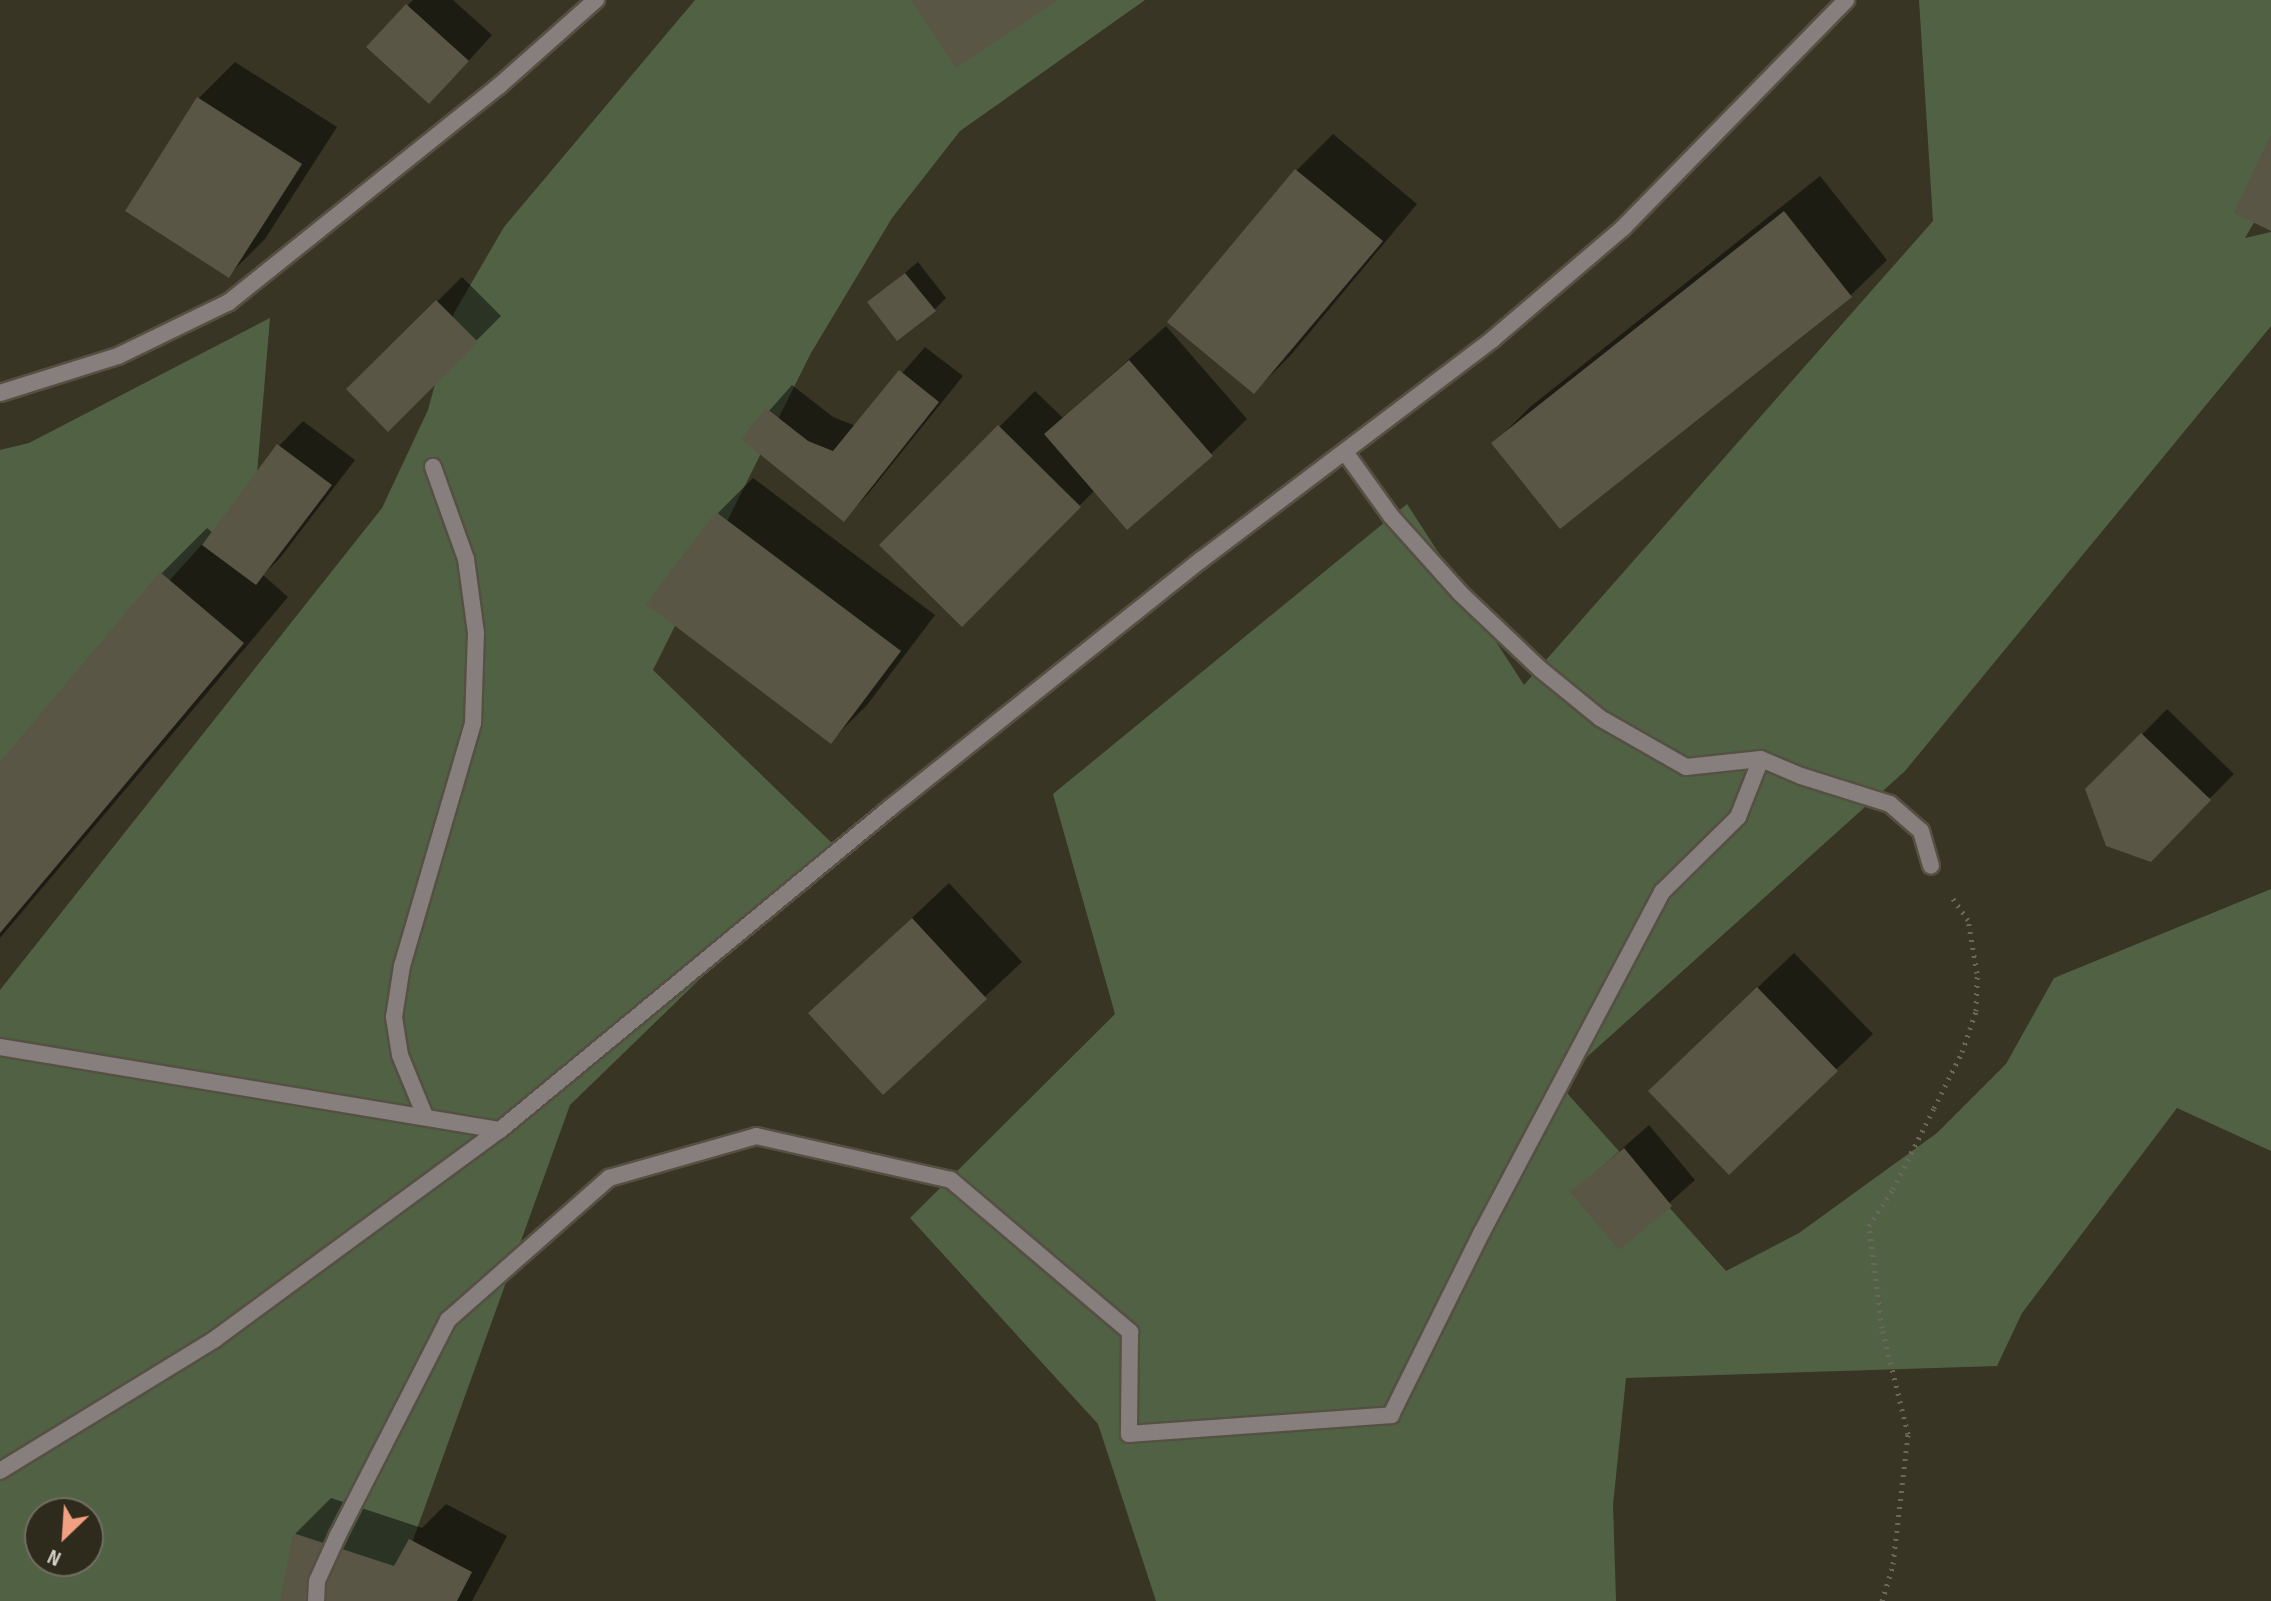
<!DOCTYPE html>
<html>
<head>
<meta charset="utf-8">
<style>
	body { margin:0 }
	#map { position:relative; width:2271px; height:1601px; overflow:hidden; background:#383525; font-family:"Sofia Sans Condensed",sans-serif }
	div>[style] { position:absolute }
	.green>* { inset:0; background:#516244 }
	.shadow>* { inset:0; background:#0007 }
	.building>* { inset:0; background:#5a5646 }
	.path>* { height:5px; margin-top:-2.5px; transform-origin:0; background:repeating-linear-gradient(90deg,#6a685a 0 2px,transparent 0 8px) }
	.roads { filter:drop-shadow(2px 0 #545142) drop-shadow(-2px 0 #545142) drop-shadow(0 2px #545142) drop-shadow(0 -2px #545142) }
	.minor>* { height:16px; margin:-8px; padding:0 8px; transform-origin:8px; border-radius:8px; background:#877e7e }
	.tertiary>* { height:16px; margin:-8px; padding:0 8px; transform-origin:8px; border-radius:8px; background:#877e7e }
	span { translate:-50% -50%; white-space:nowrap; text-align:center; line-height:1.15; -webkit-text-stroke:6px #2e2b1c; paint-order:stroke }
	.north { position:absolute; left:24px; top:1497px; width:80px; height:80px; box-sizing:border-box; background:#2e2b1c; border:2px solid #706e61; border-radius:50%; rotate:205deg; font-size:22px; font-weight:700; line-height:32px; text-align:center; color:#d4d2c8 }
	.north::after { content:''; display:block; margin:auto; width:28px; height:36px; background:#f2a080; clip-path:polygon(50% 0,100% 100%,50% 72%,0 100%) }
</style>
</head>
<body>
<div id="map">
	<div class="green">
		<i style="clip-path:polygon(evenodd,695px 0,1145px 0,960px 131px,892px 218px,811px 353px,653px 670px,836px 847px,570px 1105px,391px 1601px,0 1601px,0 990px,382px 508px,428px 410px,454px 313px,504px 227px,695px 0,40px 1513px,88px 1513px,88px 1561px,40px 1561px,40px 1513px)"></i>
		<i style="clip-path:polygon(1919px 0,2271px 0,2271px 193px,2245px 238px,2271px 232px,2271px 326px,1905px 771px,1558px 1083px,1726px 1271px,1799px 1233px,1937px 1133px,2006px 1064px,2054px 978px,2271px 889px,2271px 1151px,2177px 1108px,2022px 1313px,1997px 1366px,1626px 1378px,1613px 1505px,1616px 1601px,1156px 1601px,1098px 1424px,910px 1218px,1115px 1014px,1053px 794px,1407px 504px,1524px 685px,1933px 221px)"></i>
		<i style="clip-path:polygon(270px 318px,256px 485px,0 767px,0 450px,29px 443px)"></i>
	</div>
	<div class="shadow">
		<i style="clip-path:polygon(413px 0,453px 0,492px 35px,454px 77px,369px 47px)"></i>
		<i style="clip-path:polygon(235px 62px,337px 127px,265px 239px,229px 275px,127px 210px,199px 98px)"></i>
		<i style="clip-path:polygon(1333px 134px,1417px 204px,1290px 356px,1254px 392px,1170px 322px,1297px 170px)"></i>
		<i style="clip-path:polygon(1820px 176px,1887px 260px,1851px 295px,1560px 526px,1494px 443px,1530px 407px)"></i>
		<i style="clip-path:polygon(918px 262px,946px 298px,934px 310px,870px 302px)"></i>
		<i style="clip-path:polygon(462px 277px,501px 316px,388px 429px,348px 389px)"></i>
		<i style="clip-path:polygon(1166px 326px,1247px 419px,1211px 454px,1095px 490px,962px 624px,882px 545px,1035px 391px,1063px 418px)"></i>
		<i style="clip-path:polygon(925px 347px,963px 376px,868px 494px,844px 519px,744px 439px,792px 385px,833px 417px,856px 426px)"></i>
		<i style="clip-path:polygon(303px 421px,355px 460px,280px 558px,263px 575px,288px 597px,0 938px,0 765px,161px 574px,207px 528px,213px 533px,279px 446px)"></i>
		<i style="clip-path:polygon(753px 478px,935px 615px,867px 705px,831px 741px,718px 513px)"></i>
		<i style="clip-path:polygon(2167px 709px,2234px 774px,2150px 859px,2088px 790px)"></i>
		<i style="clip-path:polygon(949px 883px,1022px 962px,883px 1092px,811px 1013px)"></i>
		<i style="clip-path:polygon(1794px 953px,1873px 1034px,1729px 1173px,1687px 1055px)"></i>
		<i style="clip-path:polygon(1649px 1125px,1695px 1180px,1620px 1247px,1573px 1192px)"></i>
		<i style="clip-path:polygon(331px 1498px,422px 1528px,446px 1504px,507px 1536px,472px 1601px,282px 1601px,295px 1534px)"></i>
	</div>
	<div class="building">
		<i style="clip-path:polygon(911px 0,1058px 0,956px 68px)"></i>
		<i style="clip-path:polygon(406px 4px,469px 61px,429px 104px,366px 47px)"></i>
		<i style="clip-path:polygon(197px 97px,302px 164px,229px 278px,125px 211px)"></i>
		<i style="clip-path:polygon(2271px 134px,2271px 231px,2234px 213px)"></i>
		<i style="clip-path:polygon(1295px 169px,1383px 241px,1254px 394px,1167px 322px)"></i>
		<i style="clip-path:polygon(1784px 211px,1852px 297px,1560px 529px,1491px 443px)"></i>
		<i style="clip-path:polygon(905px 273px,936px 311px,897px 341px,867px 302px)"></i>
		<i style="clip-path:polygon(436px 300px,478px 342px,388px 432px,346px 389px)"></i>
		<i style="clip-path:polygon(1129px 360px,1213px 456px,1127px 530px,1044px 434px)"></i>
		<i style="clip-path:polygon(899px 370px,939px 402px,844px 522px,741px 439px,766px 408px,808px 441px,833px 451px)"></i>
		<i style="clip-path:polygon(998px 425px,1081px 507px,962px 627px,879px 545px)"></i>
		<i style="clip-path:polygon(277px 444px,332px 485px,256px 585px,202px 545px)"></i>
		<i style="clip-path:polygon(716px 512px,901px 651px,831px 744px,646px 604px)"></i>
		<i style="clip-path:polygon(160px 572px,244px 643px,0 933px,0 762px)"></i>
		<i style="clip-path:polygon(2141px 733px,2211px 800px,2151px 862px,2106px 846px,2085px 789px)"></i>
		<i style="clip-path:polygon(912px 918px,987px 999px,883px 1095px,808px 1013px)"></i>
		<i style="clip-path:polygon(1757px 987px,1838px 1071px,1729px 1175px,1648px 1091px)"></i>
		<i style="clip-path:polygon(1624px 1148px,1672px 1206px,1619px 1250px,1570px 1192px)"></i>
		<i style="clip-path:polygon(293px 1533px,394px 1566px,409px 1539px,472px 1572px,457px 1601px,280px 1601px)"></i>
	</div>
	<div class="path">
		<i style="left:1882px;top:1601px;width:39px;rotate:-73deg"></i>
		<i style="left:1893px;top:1564px;width:131px;rotate:-83.4deg"></i>
		<i style="left:1908px;top:1434px;width:109px;rotate:-103.8deg"></i>
		<i style="left:1882px;top:1328px;width:103px;rotate:-97.3deg"></i>
		<i style="left:1869px;top:1226px;width:44px;rotate:-57deg"></i>
		<i style="left:1893px;top:1189px;width:91px;rotate:-63.2deg"></i>
		<i style="left:1934px;top:1108px;width:63px;rotate:-63.4deg"></i>
		<i style="left:1962px;top:1052px;width:43px;rotate:-71.1deg"></i>
		<i style="left:1976px;top:1011px;width:38px;rotate:-88deg"></i>
		<i style="left:1977px;top:973px;width:54px;rotate:-99.6deg"></i>
		<i style="left:1968px;top:920px;width:28px;rotate:-125deg"></i>
	</div>
	<div class="roads">
		<div class="minor">
			<i style="left:0;top:393px;width:124px;rotate:-17.4deg"></i>
			<i style="left:118px;top:356px;width:123px;rotate:-25.9deg"></i>
			<i style="left:229px;top:302px;width:346px;rotate:-38.7deg"></i>
			<i style="left:499px;top:86px;width:130px;rotate:-41.6deg"></i>
			<i style="left:1345px;top:452px;width:79px;rotate:54.3deg"></i>
			<i style="left:1391px;top:516px;width:103px;rotate:48.1deg"></i>
			<i style="left:1460px;top:593px;width:110px;rotate:43.5deg"></i>
			<i style="left:1540px;top:669px;width:77px;rotate:39.2deg"></i>
			<i style="left:1600px;top:718px;width:99px;rotate:29.7deg"></i>
			<i style="left:1686px;top:767px;width:75px;rotate:-6.1deg"></i>
			<i style="left:1761px;top:759px;width:43px;rotate:23deg"></i>
			<i style="left:1801px;top:776px;width:93px;rotate:17.5deg"></i>
			<i style="left:1890px;top:804px;width:41px;rotate:41.1deg"></i>
			<i style="left:1921px;top:831px;width:36px;rotate:74deg"></i>
			<i style="left:0;top:1047px;width:507px;rotate:9.43deg"></i>
			<i style="left:425px;top:1116px;width:66px;rotate:-112.3deg"></i>
			<i style="left:400px;top:1055px;width:38px;rotate:-99deg"></i>
			<i style="left:394px;top:1017px;width:52px;rotate:-81.1deg"></i>
			<i style="left:402px;top:966px;width:253px;rotate:-73.7deg"></i>
			<i style="left:473px;top:723px;width:90px;rotate:-88.1deg"></i>
			<i style="left:476px;top:633px;width:75px;rotate:-97.7deg"></i>
			<i style="left:466px;top:559px;width:98px;rotate:-109.7deg"></i>
			<i style="left:316px;top:1601px;width:20px;rotate:-87deg"></i>
			<i style="left:317px;top:1581px;width:51px;rotate:-65.5deg"></i>
			<i style="left:338px;top:1535px;width:242px;rotate:-62.9deg"></i>
			<i style="left:448px;top:1320px;width:215px;rotate:-41.4deg"></i>
			<i style="left:609px;top:1178px;width:153px;rotate:-15.9deg"></i>
			<i style="left:756px;top:1136px;width:200px;rotate:12.7deg"></i>
			<i style="left:951px;top:1180px;width:235px;rotate:40.3deg"></i>
			<i style="left:1130px;top:1332px;width:102px;rotate:90.6deg"></i>
			<i style="left:1129px;top:1434px;width:263px;rotate:-4.1deg"></i>
			<i style="left:1391px;top:1415px;width:204px;rotate:-63.6deg"></i>
			<i style="left:1482px;top:1232px;width:385px;rotate:-62.1deg"></i>
			<i style="left:1662px;top:892px;width:107px;rotate:-44.6deg"></i>
			<i style="left:1738px;top:817px;width:62px;rotate:-68.4deg"></i>
		</div>
		<div class="tertiary">
			<i style="left:0;top:1471px;width:252px;rotate:-31.5deg"></i>
			<i style="left:215px;top:1339px;width:353px;rotate:-36.3deg"></i>
			<i style="left:500px;top:1130px;width:506px;rotate:-39.54deg"></i>
			<i style="left:890px;top:808px;width:398px;rotate:-38.6deg"></i>
			<i style="left:1201px;top:560px;width:366px;rotate:-37.1deg"></i>
			<i style="left:1493px;top:339px;width:171px;rotate:-40.5deg"></i>
			<i style="left:1623px;top:228px;width:319px;rotate:-45.6deg"></i>
		</div>
	</div>
	<div class="north">N</div>
</div>
</body>
</html>
